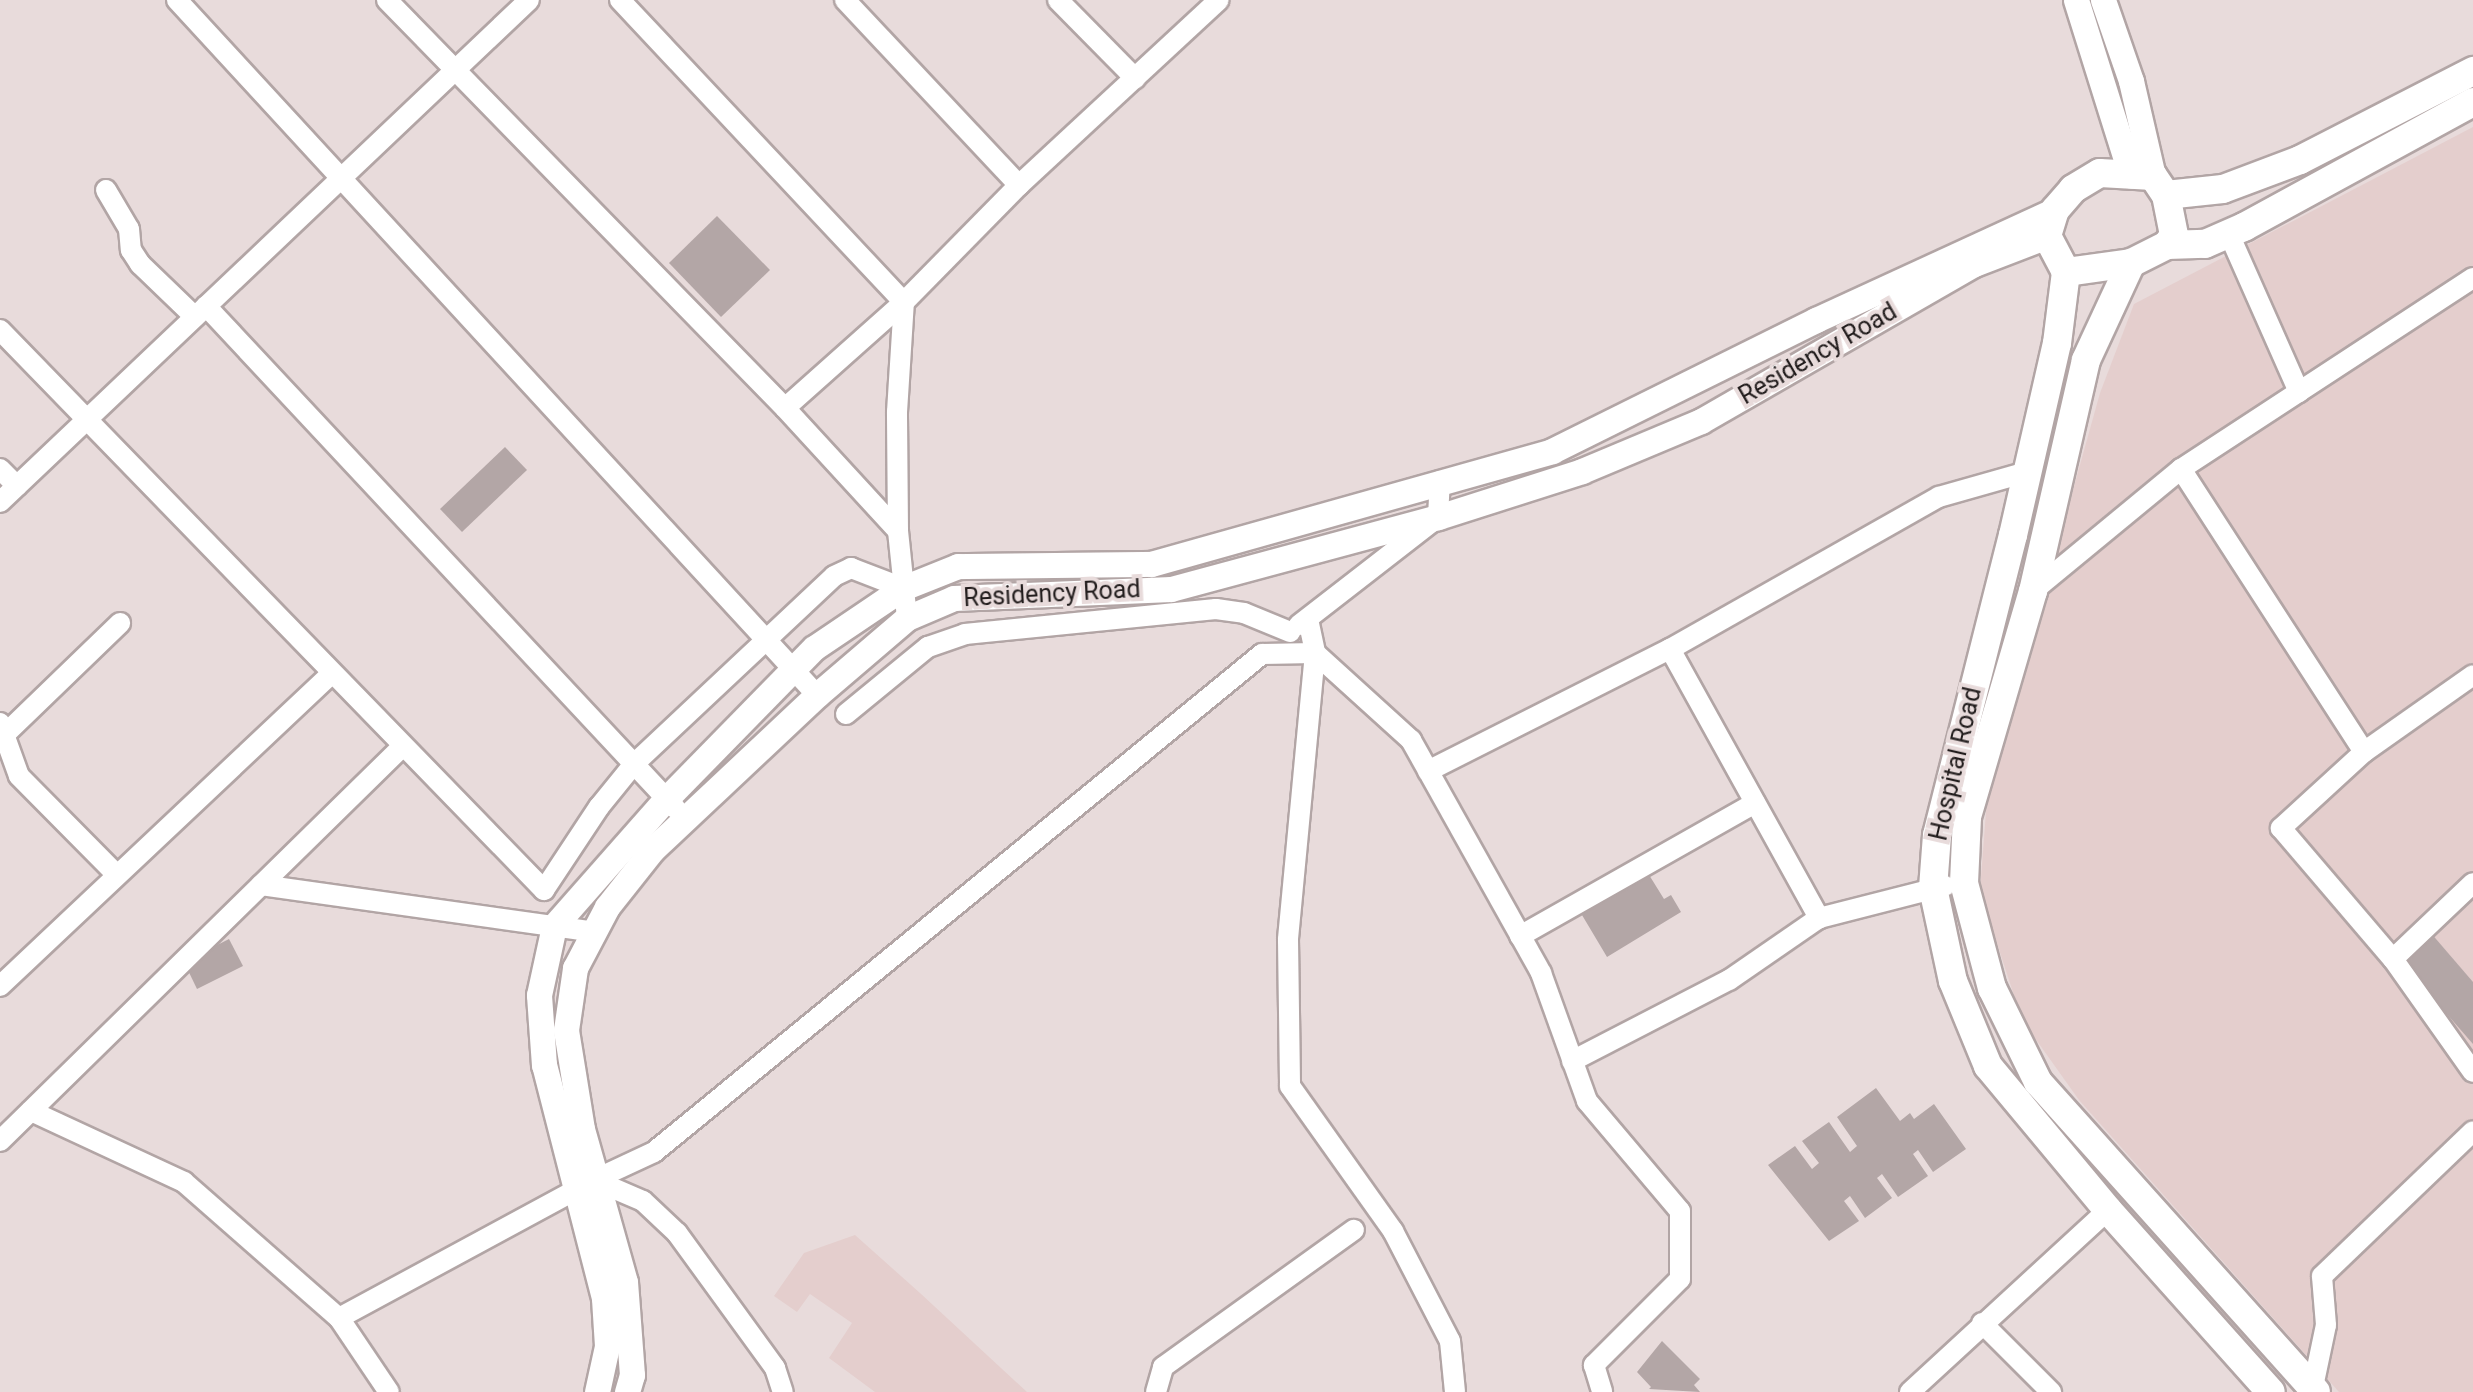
<!DOCTYPE html>
<html>
<head>
<meta charset="utf-8">
<style>
	body { margin:0 }
	#map { position:relative; width:2473px; height:1392px; overflow:hidden; background:#e8dbdb; font-family:Roboto,sans-serif }
	div>[style] { position:absolute }
	.built>* { inset:0; background:#e4cecd }
	.building>* { inset:0; background:#b3a6a6 }
	.roads { filter:drop-shadow(2px 0 #b2a5a5) drop-shadow(-2px 0 #b2a5a5) drop-shadow(0 2px #b2a5a5) drop-shadow(0 -2px #b2a5a5) }
	.minor>* { height:20px; margin:-10px; padding:0 10px; transform-origin:10px; border-radius:10px; background:#fff }
	.major>* { height:25px; margin:-12.5px; padding:0 12.5px; transform-origin:12.5px; border-radius:12.5px; background:#fff }
	.highway>* { height:28px; margin:-14px; padding:0 14px; transform-origin:14px; border-radius:14px; background:#fff }
	span { translate:-50% -50%; white-space:nowrap; text-align:center; line-height:1.15; -webkit-text-stroke:8px #e8dbdb; paint-order:stroke }
	.street-label { font-size:25px; color:#221d1d }
</style>
</head>
<body>
<div id="map">
	<div class="built">
		<i style="clip-path:polygon(2473px 127px,2473px 1392px,2339px 1392px,2079px 1100px,2022px 1020px,1980px 891px,1987px 799px,2100px 393px,2134px 304px)"></i>
		<i style="clip-path:polygon(855px 1235px,920px 1293px,1027px 1392px,875px 1392px,829px 1358px,852px 1323px,810px 1294px,797px 1312px,774px 1296px,804px 1253px)"></i>
	</div>
	<div class="building">
		<i style="clip-path:polygon(717px 216px,770px 270px,721px 317px,669px 263px)"></i>
		<i style="clip-path:polygon(505px 447px,527px 470px,462px 532px,440px 509px)"></i>
		<i style="clip-path:polygon(1646px 870px,1664px 899px,1671px 895px,1681px 912px,1607px 957px,1579px 910px)"></i>
		<i style="clip-path:polygon(2430px 932px,2473px 982px,2473px 1044px,2399px 959px)"></i>
		<i style="clip-path:polygon(229px 939px,243px 966px,197px 989px,184px 962px)"></i>
		<i style="clip-path:polygon(1876px 1088px,1900px 1121px,1910px 1113px,1914px 1119px,1934px 1104px,1966px 1149px,1933px 1172px,1918px 1150px,1913px 1154px,1928px 1176px,1898px 1197px,1882px 1174px,1877px 1178px,1892px 1198px,1865px 1218px,1850px 1196px,1844px 1201px,1859px 1221px,1829px 1241px,1768px 1165px,1795px 1146px,1812px 1169px,1819px 1163px,1802px 1141px,1829px 1122px,1850px 1152px,1857px 1146px,1837px 1117px)"></i>
		<i style="clip-path:polygon(1662px 1341px,1700px 1379px,1694px 1385px,1700px 1392px,1649px 1389px,1651px 1387px,1637px 1372px)"></i>
	</div>
	<div class="roads">
		<div class="minor">
			<i style="left:177px;top:0;width:945px;rotate:47.36deg"></i>
			<i style="left:387px;top:0;width:570px;rotate:45.71deg"></i>
			<i style="left:785px;top:408px;width:167px;rotate:47.4deg"></i>
			<i style="left:620px;top:0;width:415px;rotate:46.8deg"></i>
			<i style="left:904px;top:302px;width:159px;rotate:138.3deg"></i>
			<i style="left:845px;top:0;width:254px;rotate:46.8deg"></i>
			<i style="left:1058px;top:0;width:110px;rotate:45.4deg"></i>
			<i style="left:106px;top:190px;width:45px;rotate:59.5deg"></i>
			<i style="left:129px;top:229px;width:21px;rotate:85deg"></i>
			<i style="left:131px;top:250px;width:17px;rotate:57deg"></i>
			<i style="left:140px;top:264px;width:76px;rotate:43.9deg"></i>
			<i style="left:2229px;top:234px;width:173px;rotate:66.1deg"></i>
			<i style="left:206px;top:306px;width:688px;rotate:46.94deg"></i>
			<i style="left:0;top:330px;width:781px;rotate:45.83deg"></i>
			<i style="left:544px;top:890px;width:100px;rotate:-56.5deg"></i>
			<i style="left:599px;top:807px;width:55px;rotate:-50.9deg"></i>
			<i style="left:634px;top:764px;width:274px;rotate:-43.2deg"></i>
			<i style="left:834px;top:576px;width:19px;rotate:-25deg"></i>
			<i style="left:851px;top:568px;width:56px;rotate:21deg"></i>
			<i style="left:0;top:469px;width:24px;rotate:45deg"></i>
			<i style="left:2181px;top:469px;width:349px;rotate:-33.2deg"></i>
			<i style="left:0;top:502px;width:729px;rotate:-43.5deg"></i>
			<i style="left:2033px;top:591px;width:192px;rotate:-39.5deg"></i>
			<i style="left:2181px;top:469px;width:337px;rotate:57.1deg"></i>
			<i style="left:2364px;top:752px;width:113px;rotate:137.5deg"></i>
			<i style="left:2281px;top:828px;width:172px;rotate:49.5deg"></i>
			<i style="left:2393px;top:959px;width:138px;rotate:54.7deg"></i>
			<i style="left:907px;top:618px;width:87px;rotate:-95.9deg"></i>
			<i style="left:898px;top:531px;width:119px;rotate:-90.5deg"></i>
			<i style="left:897px;top:412px;width:110px;rotate:-86.4deg"></i>
			<i style="left:904px;top:302px;width:164px;rotate:-45.5deg"></i>
			<i style="left:1019px;top:185px;width:272px;rotate:-42.8deg"></i>
			<i style="left:1308px;top:619px;width:35px;rotate:78deg"></i>
			<i style="left:1315px;top:653px;width:288px;rotate:95.4deg"></i>
			<i style="left:1288px;top:940px;width:146px;rotate:89.2deg"></i>
			<i style="left:1290px;top:1086px;width:178px;rotate:54.6deg"></i>
			<i style="left:1393px;top:1231px;width:124px;rotate:62.6deg"></i>
			<i style="left:1450px;top:1341px;width:51px;rotate:84.4deg"></i>
			<i style="left:1299px;top:625px;width:176px;rotate:-37.8deg"></i>
			<i style="left:1438px;top:517px;width:36px;rotate:-87deg"></i>
			<i style="left:1670px;top:649px;width:309px;rotate:-29.5deg"></i>
			<i style="left:1939px;top:497px;width:91px;rotate:-15.9deg"></i>
			<i style="left:846px;top:714px;width:106px;rotate:-39.3deg"></i>
			<i style="left:928px;top:647px;width:39px;rotate:-19deg"></i>
			<i style="left:965px;top:634px;width:252px;rotate:-5.7deg"></i>
			<i style="left:1216px;top:609px;width:28px;rotate:8deg"></i>
			<i style="left:1244px;top:613px;width:50px;rotate:22.4deg"></i>
			<i style="left:0;top:723px;width:56px;rotate:70.3deg"></i>
			<i style="left:19px;top:776px;width:139px;rotate:45.3deg"></i>
			<i style="left:0;top:739px;width:167px;rotate:-44deg"></i>
			<i style="left:2364px;top:752px;width:133px;rotate:-35.2deg"></i>
			<i style="left:1428px;top:771px;width:271px;rotate:-26.8deg"></i>
			<i style="left:1670px;top:649px;width:308px;rotate:61deg"></i>
			<i style="left:1819px;top:918px;width:130px;rotate:-14.3deg"></i>
			<i style="left:261px;top:885px;width:336px;rotate:8deg"></i>
			<i style="left:1520px;top:936px;width:270px;rotate:-29.5deg"></i>
			<i style="left:2393px;top:959px;width:110px;rotate:-43.5deg"></i>
			<i style="left:0;top:986px;width:456px;rotate:-43.3deg"></i>
			<i style="left:1572px;top:1061px;width:177px;rotate:-27.3deg"></i>
			<i style="left:1729px;top:980px;width:109px;rotate:-34.6deg"></i>
			<i style="left:31px;top:1111px;width:169px;rotate:24.9deg"></i>
			<i style="left:184px;top:1182px;width:206px;rotate:41.3deg"></i>
			<i style="left:339px;top:1318px;width:89px;rotate:56deg"></i>
			<i style="left:0;top:1141px;width:564px;rotate:-44.43deg"></i>
			<i style="left:594px;top:1180px;width:53px;rotate:23.2deg"></i>
			<i style="left:643px;top:1201px;width:47px;rotate:43.3deg"></i>
			<i style="left:677px;top:1233px;width:167px;rotate:54deg"></i>
			<i style="left:775px;top:1368px;width:25px;rotate:72deg"></i>
			<i style="left:339px;top:1318px;width:290px;rotate:-28.4deg"></i>
			<i style="left:594px;top:1180px;width:66px;rotate:-25deg"></i>
			<i style="left:654px;top:1152px;width:786px;rotate:-39.32deg"></i>
			<i style="left:1262px;top:654px;width:53px;rotate:-1.1deg"></i>
			<i style="left:1315px;top:653px;width:130px;rotate:42.2deg"></i>
			<i style="left:1411px;top:740px;width:267px;rotate:60.8deg"></i>
			<i style="left:1541px;top:973px;width:136px;rotate:70.2deg"></i>
			<i style="left:1587px;top:1101px;width:144px;rotate:49.8deg"></i>
			<i style="left:1680px;top:1211px;width:68px;rotate:90deg"></i>
			<i style="left:1680px;top:1279px;width:122px;rotate:135deg"></i>
			<i style="left:1594px;top:1365px;width:28px;rotate:73deg"></i>
			<i style="left:1982px;top:1323px;width:98px;rotate:45deg"></i>
			<i style="left:2313px;top:1387px;width:63px;rotate:-78.2deg"></i>
			<i style="left:2326px;top:1325px;width:49px;rotate:-94.7deg"></i>
			<i style="left:2322px;top:1276px;width:209px;rotate:-43.8deg"></i>
			<i style="left:1156px;top:1392px;width:26px;rotate:-74deg"></i>
			<i style="left:1163px;top:1367px;width:235px;rotate:-35.7deg"></i>
			<i style="left:1910px;top:1392px;width:269px;rotate:-42.6deg"></i>
		</div>
		<div class="major">
			<i style="left:2076px;top:0;width:184px;rotate:72.6deg"></i>
			<i style="left:2103px;top:0;width:86px;rotate:70.9deg"></i>
			<i style="left:2131px;top:81px;width:98px;rotate:77deg"></i>
			<i style="left:597px;top:1392px;width:47px;rotate:-77.7deg"></i>
			<i style="left:607px;top:1346px;width:48px;rotate:-93.6deg"></i>
			<i style="left:604px;top:1298px;width:241px;rotate:-104.4deg"></i>
			<i style="left:544px;top:1065px;width:70px;rotate:-94.1deg"></i>
			<i style="left:539px;top:995px;width:71px;rotate:-77.7deg"></i>
			<i style="left:554px;top:926px;width:169px;rotate:-48.6deg"></i>
			<i style="left:666px;top:799px;width:211px;rotate:-45.6deg"></i>
			<i style="left:814px;top:648px;width:107px;rotate:-34deg"></i>
			<i style="left:903px;top:588px;width:59px;rotate:-21.8deg"></i>
			<i style="left:958px;top:566px;width:193px;rotate:-0.6deg"></i>
			<i style="left:1151px;top:564px;width:417px;rotate:-15.7deg"></i>
			<i style="left:1552px;top:451px;width:295px;rotate:-26.4deg"></i>
			<i style="left:1816px;top:320px;width:263px;rotate:-24.7deg"></i>
			<i style="left:627px;top:1392px;width:18px;rotate:-74deg"></i>
			<i style="left:632px;top:1375px;width:93px;rotate:-94.3deg"></i>
			<i style="left:625px;top:1282px;width:159px;rotate:-105.7deg"></i>
			<i style="left:582px;top:1129px;width:100px;rotate:-99.2deg"></i>
			<i style="left:566px;top:1030px;width:63px;rotate:-81.7deg"></i>
			<i style="left:575px;top:968px;width:69px;rotate:-62.3deg"></i>
			<i style="left:607px;top:907px;width:73px;rotate:-51.7deg"></i>
			<i style="left:652px;top:850px;width:226px;rotate:-43.2deg"></i>
			<i style="left:817px;top:695px;width:118px;rotate:-40.5deg"></i>
			<i style="left:907px;top:618px;width:51px;rotate:-23.1deg"></i>
			<i style="left:954px;top:598px;width:217px;rotate:-2.4deg"></i>
			<i style="left:1171px;top:589px;width:277px;rotate:-15.1deg"></i>
			<i style="left:1438px;top:517px;width:151px;rotate:-17.7deg"></i>
			<i style="left:1582px;top:471px;width:129px;rotate:-22.8deg"></i>
			<i style="left:1701px;top:421px;width:315px;rotate:-29.9deg"></i>
			<i style="left:1974px;top:264px;width:78px;rotate:-21deg"></i>
		</div>
		<div class="highway">
			<i style="left:2100px;top:173px;width:53px;rotate:3.2deg"></i>
			<i style="left:2153px;top:176px;width:23px;rotate:56deg"></i>
			<i style="left:2166px;top:195px;width:41px;rotate:78.7deg"></i>
			<i style="left:2174px;top:235px;width:12px;rotate:125deg"></i>
			<i style="left:2167px;top:245px;width:40px;rotate:153.4deg"></i>
			<i style="left:2131px;top:263px;width:66px;rotate:172.1deg"></i>
			<i style="left:2066px;top:272px;width:41px;rotate:-117.8deg"></i>
			<i style="left:2047px;top:236px;width:27px;rotate:-73deg"></i>
			<i style="left:2055px;top:210px;width:28px;rotate:-49deg"></i>
			<i style="left:2073px;top:189px;width:31px;rotate:-31deg"></i>
			<i style="left:2166px;top:195px;width:57px;rotate:-6deg"></i>
			<i style="left:2223px;top:189px;width:82px;rotate:-20.6deg"></i>
			<i style="left:2300px;top:160px;width:195px;rotate:-27.2deg"></i>
			<i style="left:2167px;top:245px;width:38px;rotate:-2deg"></i>
			<i style="left:2205px;top:244px;width:43px;rotate:-23.6deg"></i>
			<i style="left:2244px;top:227px;width:261px;rotate:-28.6deg"></i>
			<i style="left:2131px;top:263px;width:107px;rotate:114.9deg"></i>
			<i style="left:2086px;top:360px;width:237px;rotate:102.9deg"></i>
			<i style="left:2033px;top:591px;width:235px;rotate:106.3deg"></i>
			<i style="left:1967px;top:817px;width:66px;rotate:92.6deg"></i>
			<i style="left:1964px;top:883px;width:109px;rotate:75.1deg"></i>
			<i style="left:1992px;top:988px;width:105px;rotate:63.9deg"></i>
			<i style="left:2038px;top:1082px;width:416px;rotate:48.1deg"></i>
			<i style="left:2066px;top:272px;width:72px;rotate:97.2deg"></i>
			<i style="left:2057px;top:343px;width:197px;rotate:102.9deg"></i>
			<i style="left:2013px;top:535px;width:309px;rotate:104.2deg"></i>
			<i style="left:1937px;top:835px;width:53px;rotate:94.3deg"></i>
			<i style="left:1933px;top:888px;width:95px;rotate:77.9deg"></i>
			<i style="left:1953px;top:981px;width:92px;rotate:67.6deg"></i>
			<i style="left:1988px;top:1066px;width:187px;rotate:50.2deg"></i>
			<i style="left:2108px;top:1210px;width:244px;rotate:48.2deg"></i>
		</div>
	</div>
	<div class="street-label">
		<span style="left:1818px;top:354px;rotate:-30deg">Residency Road</span>
		<span style="left:1052px;top:594px;rotate:-3deg">Residency Road</span>
		<span style="left:1956px;top:764px;rotate:-77deg">Hospital Road</span>
	</div>
</div>
</body>
</html>
